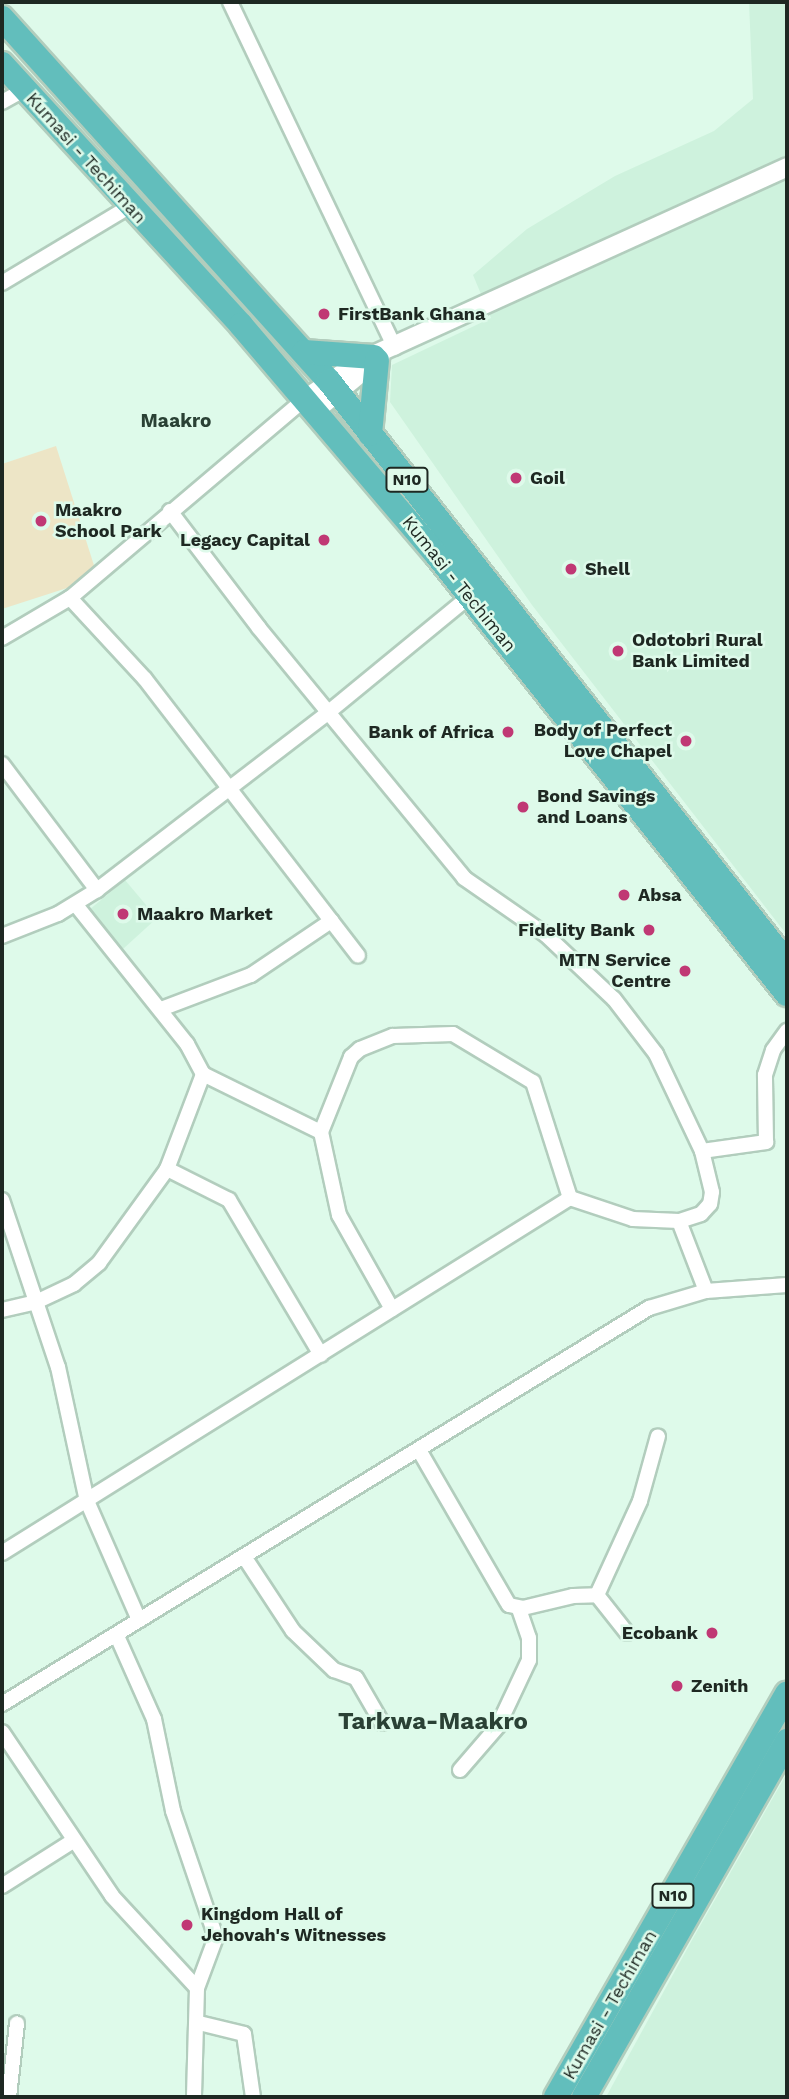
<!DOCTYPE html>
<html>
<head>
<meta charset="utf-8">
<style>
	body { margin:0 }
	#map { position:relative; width:789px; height:2099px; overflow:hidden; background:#defaea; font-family:"Work Sans",sans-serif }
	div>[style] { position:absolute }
	.built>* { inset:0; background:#cef2dd }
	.green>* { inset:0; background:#ede5c6 }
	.roads { filter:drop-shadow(2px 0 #b2cdbd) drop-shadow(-2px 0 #b2cdbd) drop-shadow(0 2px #b2cdbd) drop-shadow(0 -2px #b2cdbd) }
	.minor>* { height:14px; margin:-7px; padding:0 7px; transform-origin:7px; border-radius:7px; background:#fff }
	.tertiary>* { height:18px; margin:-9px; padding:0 9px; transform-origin:9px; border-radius:9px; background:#fff }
	.trunk>* { height:24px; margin:-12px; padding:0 12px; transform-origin:12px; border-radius:12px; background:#62bebc }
	.dots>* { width:19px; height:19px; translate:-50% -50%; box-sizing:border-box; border:4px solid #defaea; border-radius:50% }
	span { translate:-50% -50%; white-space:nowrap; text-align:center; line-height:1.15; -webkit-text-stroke:5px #defaea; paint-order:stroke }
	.shield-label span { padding:2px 5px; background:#defaea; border:2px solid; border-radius:5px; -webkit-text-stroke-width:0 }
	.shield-label { font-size:16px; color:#1e2822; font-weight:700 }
	.street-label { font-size:18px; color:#1e2822 }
	.poi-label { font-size:18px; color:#1e2822; font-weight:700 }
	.left { translate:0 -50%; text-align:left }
	.right { translate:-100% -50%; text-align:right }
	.neighbourhood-label { font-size:19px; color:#2a4135; font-weight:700 }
	.district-label { font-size:24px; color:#2a4135; font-weight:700 }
	.frame { position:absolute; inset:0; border:4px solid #1e2822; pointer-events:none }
</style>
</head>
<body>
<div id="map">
	<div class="built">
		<i style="clip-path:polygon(749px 2px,787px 2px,787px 935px,532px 605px,390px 402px,392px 365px,491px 318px,473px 275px,527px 229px,615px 176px,714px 131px,753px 99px)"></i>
		<i style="clip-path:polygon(125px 880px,157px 918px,123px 949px,89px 910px)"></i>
		<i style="clip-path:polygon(787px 1773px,787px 2097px,606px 2097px,692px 1940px)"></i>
	</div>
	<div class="green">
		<i style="clip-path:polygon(56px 446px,98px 578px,2px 609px,2px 464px)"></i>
	</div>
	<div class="roads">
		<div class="minor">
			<i style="left:230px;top:2px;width:383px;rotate:64.5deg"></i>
			<i style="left:2px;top:102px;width:26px;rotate:-29deg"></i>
			<i style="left:2px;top:283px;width:149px;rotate:-31deg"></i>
			<i style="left:170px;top:511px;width:147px;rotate:52.7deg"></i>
			<i style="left:259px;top:628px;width:323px;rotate:50.6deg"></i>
			<i style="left:464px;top:878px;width:100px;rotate:34.8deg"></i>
			<i style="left:546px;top:935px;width:93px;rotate:43.3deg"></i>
			<i style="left:614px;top:999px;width:69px;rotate:52.6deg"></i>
			<i style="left:656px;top:1054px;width:107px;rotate:64.6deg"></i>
			<i style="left:702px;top:1151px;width:42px;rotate:76.3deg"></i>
			<i style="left:712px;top:1192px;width:12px;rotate:99deg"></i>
			<i style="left:710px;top:1204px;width:13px;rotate:132deg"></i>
			<i style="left:701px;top:1214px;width:23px;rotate:162deg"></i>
			<i style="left:70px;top:598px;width:308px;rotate:-40.3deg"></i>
			<i style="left:2px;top:638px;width:79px;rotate:-30.5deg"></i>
			<i style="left:70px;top:598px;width:110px;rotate:47.2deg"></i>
			<i style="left:145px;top:679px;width:349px;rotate:52.4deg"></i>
			<i style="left:2px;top:764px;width:158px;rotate:53deg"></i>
			<i style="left:76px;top:905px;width:178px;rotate:51.4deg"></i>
			<i style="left:187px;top:1044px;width:34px;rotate:62deg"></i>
			<i style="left:203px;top:1074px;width:131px;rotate:26.2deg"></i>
			<i style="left:321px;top:1132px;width:85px;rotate:77.8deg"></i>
			<i style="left:339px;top:1215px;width:108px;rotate:60.6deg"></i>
			<i style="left:2px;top:936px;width:60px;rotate:-21.4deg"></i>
			<i style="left:58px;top:914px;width:46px;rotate:-31.6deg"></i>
			<i style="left:97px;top:890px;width:294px;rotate:-37.5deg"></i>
			<i style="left:330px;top:711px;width:181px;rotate:-39.4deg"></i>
			<i style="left:161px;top:1009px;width:96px;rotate:-20.7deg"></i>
			<i style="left:251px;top:975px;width:97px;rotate:-34deg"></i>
			<i style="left:321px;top:1132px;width:81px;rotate:-68.2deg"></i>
			<i style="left:351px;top:1057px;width:12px;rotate:-42deg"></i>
			<i style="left:360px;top:1049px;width:35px;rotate:-22deg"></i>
			<i style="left:393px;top:1036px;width:60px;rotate:-1.9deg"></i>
			<i style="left:453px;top:1034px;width:93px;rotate:31deg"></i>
			<i style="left:533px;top:1082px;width:122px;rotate:72.3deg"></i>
			<i style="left:702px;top:1151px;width:65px;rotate:-8deg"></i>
			<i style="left:766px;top:1142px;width:67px;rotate:-90.9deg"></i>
			<i style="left:765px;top:1075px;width:26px;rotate:-72deg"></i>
			<i style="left:773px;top:1050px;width:24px;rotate:-54deg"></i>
			<i style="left:167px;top:1169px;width:69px;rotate:26.6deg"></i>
			<i style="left:229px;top:1200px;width:180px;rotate:59.3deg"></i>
			<i style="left:2px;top:1200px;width:176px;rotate:71.5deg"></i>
			<i style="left:58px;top:1367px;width:137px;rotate:77.8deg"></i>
			<i style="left:87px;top:1501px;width:130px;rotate:66.4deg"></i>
			<i style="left:2px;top:1310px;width:35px;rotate:-13deg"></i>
			<i style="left:36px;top:1302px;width:42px;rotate:-25.3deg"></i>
			<i style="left:74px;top:1284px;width:33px;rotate:-40deg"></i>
			<i style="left:99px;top:1263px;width:116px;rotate:-54.1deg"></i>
			<i style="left:167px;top:1169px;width:102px;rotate:-69.2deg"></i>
			<i style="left:419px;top:1450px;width:179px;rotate:59.9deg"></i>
			<i style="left:509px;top:1605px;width:14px;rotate:12deg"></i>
			<i style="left:523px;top:1608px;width:51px;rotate:-13.5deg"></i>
			<i style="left:573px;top:1596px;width:24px;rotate:-2deg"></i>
			<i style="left:2px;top:1553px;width:670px;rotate:-32.01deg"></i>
			<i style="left:570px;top:1198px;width:66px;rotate:18.4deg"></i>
			<i style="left:633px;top:1219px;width:46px;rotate:2.5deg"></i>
			<i style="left:679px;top:1221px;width:75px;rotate:68.9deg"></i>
			<i style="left:245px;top:1558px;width:87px;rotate:56.7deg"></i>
			<i style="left:293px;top:1631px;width:57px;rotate:43.6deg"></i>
			<i style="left:334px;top:1670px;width:23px;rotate:20deg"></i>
			<i style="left:356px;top:1678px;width:52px;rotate:60deg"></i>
			<i style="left:627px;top:1633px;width:48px;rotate:-128.3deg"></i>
			<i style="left:597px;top:1595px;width:103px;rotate:-65.4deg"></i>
			<i style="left:640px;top:1501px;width:67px;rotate:-74.5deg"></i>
			<i style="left:117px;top:1636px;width:91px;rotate:66deg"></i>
			<i style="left:154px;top:1719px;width:94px;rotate:78.3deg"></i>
			<i style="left:173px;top:1811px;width:133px;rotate:71.2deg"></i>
			<i style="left:216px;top:1937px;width:54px;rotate:110.4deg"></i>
			<i style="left:2px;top:1704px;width:759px;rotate:-31.47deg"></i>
			<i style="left:649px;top:1308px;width:59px;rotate:-16.6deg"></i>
			<i style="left:706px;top:1291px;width:81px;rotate:-4.2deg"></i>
			<i style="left:2px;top:1732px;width:197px;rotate:56.1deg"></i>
			<i style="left:112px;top:1896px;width:125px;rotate:47.3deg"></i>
			<i style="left:197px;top:1988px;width:109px;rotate:91.6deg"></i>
			<i style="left:460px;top:1770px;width:58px;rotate:-49.2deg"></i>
			<i style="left:498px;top:1726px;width:73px;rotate:-64.8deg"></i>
			<i style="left:529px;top:1660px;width:22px;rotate:-90deg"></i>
			<i style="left:529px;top:1638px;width:31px;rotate:-109deg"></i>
			<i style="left:2px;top:1886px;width:84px;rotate:-32.4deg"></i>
			<i style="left:199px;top:2023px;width:46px;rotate:13.7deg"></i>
			<i style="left:244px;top:2034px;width:64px;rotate:81.9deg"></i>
			<i style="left:9px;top:2097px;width:74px;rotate:-83.8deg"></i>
		</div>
		<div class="tertiary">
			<i style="left:305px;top:399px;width:67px;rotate:-34.6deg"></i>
			<i style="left:360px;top:361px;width:469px;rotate:-24.4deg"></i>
			<i style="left:315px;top:411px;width:85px;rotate:-39.7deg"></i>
		</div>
		<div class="trunk">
			<i style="left:2px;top:18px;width:489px;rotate:48deg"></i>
			<i style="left:329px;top:381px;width:741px;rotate:51.8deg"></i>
			<i style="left:2px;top:64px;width:354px;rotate:47.5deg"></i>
			<i style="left:241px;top:325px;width:301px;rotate:49.6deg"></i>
			<i style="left:436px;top:554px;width:563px;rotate:51.42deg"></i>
			<i style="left:304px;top:352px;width:70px;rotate:4.1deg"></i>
			<i style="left:370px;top:434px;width:74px;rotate:-84.6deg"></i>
			<i style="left:556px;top:2097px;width:465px;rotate:-60.2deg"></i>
			<i style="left:584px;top:2097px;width:410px;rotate:-60.3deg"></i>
		</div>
	</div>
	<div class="dots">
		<i style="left:324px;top:314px;background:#c03874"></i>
		<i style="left:516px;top:478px;background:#c03874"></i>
		<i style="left:41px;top:521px;background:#c03874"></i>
		<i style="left:324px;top:540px;background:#c03874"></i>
		<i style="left:571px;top:569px;background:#c03874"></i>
		<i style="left:618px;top:651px;background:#c03874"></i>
		<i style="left:508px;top:732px;background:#c03874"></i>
		<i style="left:686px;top:741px;background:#c03874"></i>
		<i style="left:523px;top:807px;background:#c03874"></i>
		<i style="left:624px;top:895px;background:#c03874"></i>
		<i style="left:123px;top:914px;background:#c03874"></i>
		<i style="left:649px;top:930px;background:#c03874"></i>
		<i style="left:685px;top:971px;background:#c03874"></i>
		<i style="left:712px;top:1633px;background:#c03874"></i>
		<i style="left:677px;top:1686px;background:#c03874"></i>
		<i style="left:187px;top:1925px;background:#c03874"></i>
	</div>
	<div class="shield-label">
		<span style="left:407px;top:480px">N10</span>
		<span style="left:673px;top:1896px">N10</span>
	</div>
	<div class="street-label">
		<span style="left:86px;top:158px;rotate:48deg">Kumasi - Techiman</span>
		<span style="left:459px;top:584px;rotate:51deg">Kumasi - Techiman</span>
		<span style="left:610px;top:2005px;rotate:-60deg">Kumasi - Techiman</span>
	</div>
	<div class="poi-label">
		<span class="left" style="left:338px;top:314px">FirstBank Ghana</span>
		<span class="left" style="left:530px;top:478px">Goil</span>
		<span class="left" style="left:55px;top:521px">Maakro<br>School Park</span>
		<span class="right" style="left:310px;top:540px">Legacy Capital</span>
		<span class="left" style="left:585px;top:569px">Shell</span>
		<span class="left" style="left:632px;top:651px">Odotobri Rural<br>Bank Limited</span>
		<span class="right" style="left:672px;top:741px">Body of Perfect<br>Love Chapel</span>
		<span class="right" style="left:494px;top:732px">Bank of Africa</span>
		<span class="left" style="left:537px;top:807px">Bond Savings<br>and Loans</span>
		<span class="left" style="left:638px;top:895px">Absa</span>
		<span class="left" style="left:137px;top:914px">Maakro Market</span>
		<span class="right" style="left:635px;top:930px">Fidelity Bank</span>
		<span class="right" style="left:671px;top:971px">MTN Service<br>Centre</span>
		<span class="right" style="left:698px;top:1633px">Ecobank</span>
		<span class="left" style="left:691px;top:1686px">Zenith</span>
		<span class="left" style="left:201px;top:1925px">Kingdom Hall of<br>Jehovah's Witnesses</span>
	</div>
	<div class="neighbourhood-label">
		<span style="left:176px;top:421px">Maakro</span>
	</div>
	<div class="district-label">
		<span style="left:433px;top:1722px">Tarkwa-Maakro</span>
	</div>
	<div class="frame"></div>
</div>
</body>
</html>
